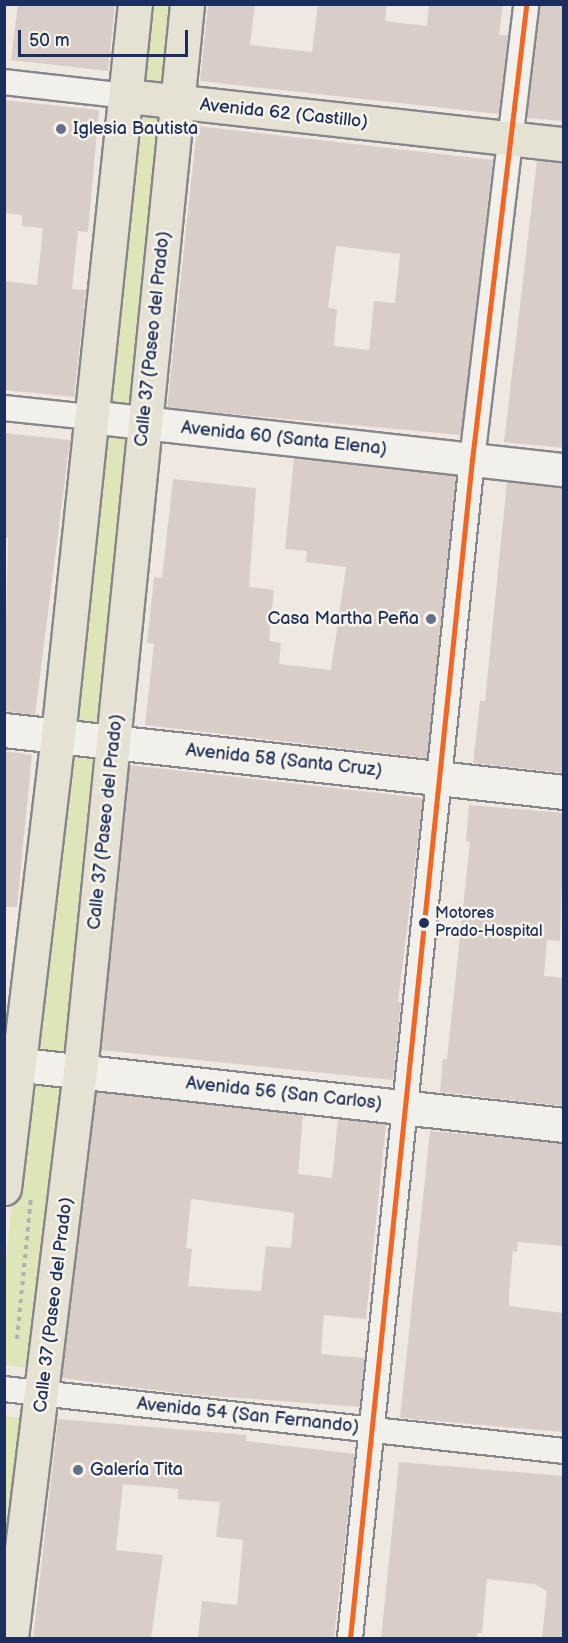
<!DOCTYPE html>
<html>
<head>
<meta charset="utf-8">
<style>
	body { margin:0 }
	#map { position:relative; width:568px; height:1643px; overflow:hidden; background:#efe8e0; font-family:"Balsamiq Sans",sans-serif }
	div>[style] { position:absolute }
	.green>* { inset:0; background:#dee6b9 }
	.building>* { inset:0; background:#d9cdc7 }
	.path>* { height:4px; margin-top:-2px; transform-origin:0; background:repeating-linear-gradient(90deg,#b0b1b3 0 4.5px,transparent 0 9px) }
	.roads { filter:drop-shadow(2px 0 #86878c) drop-shadow(-2px 0 #86878c) drop-shadow(0 2px #86878c) drop-shadow(0 -2px #86878c) }
	.minor>* { height:24px; margin:-12px; padding:0 12px; transform-origin:12px; border-radius:12px; background:#f2f0eb }
	.tertiary>* { height:32px; margin:-16px; padding:0 16px; transform-origin:16px; border-radius:16px; background:#f2f0eb }
	.secondary>* { height:33px; margin:-16.5px; padding:0 16.5px; transform-origin:16.5px; border-radius:16.5px; background:#f2f0eb }
	.primary>* { height:33px; margin:-16.5px; padding:0 16.5px; transform-origin:16.5px; border-radius:16.5px; background:#e6e2d3 }
	.bus-1>* { height:4.5px; margin:-2.25px; padding:0 2.25px; transform-origin:2.25px; border-radius:2.25px; background:#f26522 }
	.dots>* { width:16px; height:16px; translate:-50% -50%; box-sizing:border-box; border:3px solid #f7f3e8; border-radius:50% }
	span { translate:-50% -50%; white-space:nowrap; text-align:center; line-height:1.15; -webkit-text-stroke:5px #f7f3e8; paint-order:stroke }
	.bus-label { font-size:16px; color:#1b2f5e }
	.left { translate:0 -50%; text-align:left }
	.street-label { font-size:18px; color:#1b2f5e }
	.poi-label { font-size:18px; color:#1b2f5e }
	.right { translate:-100% -50%; text-align:right }
	.frame { position:absolute; inset:0; border:6px solid #1b2f5e; pointer-events:none }
	.scale { position:absolute; left:18px; top:30px; width:170px; height:27px; box-sizing:border-box; border:3px solid #1b2f5e; border-top:0; padding-left:8px; font-size:18px; line-height:21px; white-space:nowrap; color:#1b2f5e; -webkit-text-stroke:4px #f7f3e8; paint-order:stroke }
</style>
</head>
<body>
<div id="map">
	<div class="green">
		<i style="clip-path:polygon(145px 5px,178px 5px,33px 1368px,5px 1365px,5px 1268px)"></i>
		<i style="clip-path:polygon(5px 1416px,27px 1419px,5px 1604px)"></i>
	</div>
	<div class="building">
		<i style="clip-path:polygon(18px 4px,115px 4px,108px 71px,11px 60px)"></i>
		<i style="clip-path:polygon(208px 4px,255px 4px,250px 45px,312px 52px,318px 4px,387px 4px,385px 21px,427px 26px,429px 4px,503px 4px,499px 35px,508px 35px,499px 114px,200px 81px)"></i>
		<i style="clip-path:polygon(540px 4px,564px 4px,564px 121px,527px 118px)"></i>
		<i style="clip-path:polygon(4px 100px,99px 110px,88px 232px,78px 231px,72px 289px,86px 290px,74px 397px,4px 390px,4px 281px,37px 285px,43px 228px,22px 226px,22px 215px,4px 213px)"></i>
		<i style="clip-path:polygon(evenodd,197px 126px,493px 160px,461px 435px,167px 408px,197px 126px,336px 246px,400px 254px,395px 303px,374px 301px,369px 350px,334px 346px,337px 309px,328px 308px,336px 246px)"></i>
		<i style="clip-path:polygon(537px 160px,564px 162px,564px 448px,504px 442px)"></i>
		<i style="clip-path:polygon(4px 433px,70px 440px,35px 715px,4px 711px,8px 538px,4px 538px)"></i>
		<i style="clip-path:polygon(294px 458px,456px 476px,427px 758px,145px 725px,154px 644px,147px 643px,154px 577px,162px 578px,173px 479px,256px 488px,249px 587px,274px 590px,269px 641px,281px 643px,279px 664px,331px 670px,346px 567px,306px 562px,307px 551px,285px 549px)"></i>
		<i style="clip-path:polygon(507px 482px,564px 488px,564px 773px,473px 763px,480px 701px,485px 701px)"></i>
		<i style="clip-path:polygon(4px 751px,32px 755px,17px 907px,4px 907px)"></i>
		<i style="clip-path:polygon(129px 765px,423px 798px,398px 1002px,401px 1002px,393px 1080px,101px 1050px)"></i>
		<i style="clip-path:polygon(469px 805px,564px 813px,560px 941px,547px 940px,544px 976px,564px 978px,564px 1106px,440px 1092px,443px 1059px,447px 1059px,470px 842px,466px 841px)"></i>
		<i style="clip-path:polygon(evenodd,96px 1092px,303px 1115px,298px 1174px,332px 1178px,338px 1119px,386px 1124px,366px 1319px,324px 1315px,321px 1354px,365px 1358px,360px 1407px,186px 1394px,61px 1378px,96px 1092px,191px 1199px,294px 1213px,291px 1248px,266px 1246px,261px 1291px,188px 1286px,192px 1249px,186px 1248px,191px 1199px)"></i>
		<i style="clip-path:polygon(430px 1131px,564px 1143px,564px 1246px,518px 1242px,517px 1252px,513px 1251px,509px 1292px,509px 1306px,564px 1313px,564px 1432px,400px 1418px)"></i>
		<i style="clip-path:polygon(58px 1419px,247px 1435px,246px 1441px,355px 1454px,334px 1638px,198px 1638px,202px 1601px,237px 1605px,243px 1540px,216px 1537px,220px 1502px,178px 1499px,178px 1489px,123px 1484px,116px 1550px,163px 1555px,151px 1638px,33px 1638px)"></i>
		<i style="clip-path:polygon(399px 1462px,564px 1476px,564px 1638px,542px 1638px,547px 1591px,534px 1584px,487px 1579px,482px 1633px,477px 1633px,477px 1638px,381px 1638px)"></i>
	</div>
	<div class="path">
		<i style="left:17px;top:1339px;width:143px;rotate:-84.4deg"></i>
	</div>
	<div class="roads">
		<div class="minor">
			<i style="left:4px;top:82px;width:124px;rotate:6.5deg"></i>
			<i style="left:4px;top:408px;width:85px;rotate:6deg"></i>
			<i style="left:4px;top:1389px;width:563px;rotate:6.32deg"></i>
			<i style="left:350px;top:1638px;width:1184px;rotate:-84.09deg"></i>
			<i style="left:472px;top:460px;width:459px;rotate:-83.2deg"></i>
		</div>
		<div class="tertiary">
			<i style="left:89px;top:417px;width:478px;rotate:6.4deg"></i>
		</div>
		<div class="secondary">
			<i style="left:4px;top:730px;width:563px;rotate:6.32deg"></i>
			<i style="left:4px;top:1063px;width:563px;rotate:6.32deg"></i>
		</div>
		<div class="primary">
			<i style="left:127px;top:96px;width:440px;rotate:6.3deg"></i>
			<i style="left:4px;top:1188px;width:455px;rotate:-83.2deg"></i>
			<i style="left:58px;top:736px;width:736px;rotate:-84deg"></i>
			<i style="left:11px;top:1638px;width:571px;rotate:-83.06deg"></i>
			<i style="left:80px;top:1071px;width:1072px;rotate:-84.27deg"></i>
		</div>
	</div>
	<div class="bus-1">
		<i style="left:350px;top:1638px;width:1184px;rotate:-84.09deg"></i>
		<i style="left:472px;top:460px;width:459px;rotate:-83.2deg"></i>
	</div>
	<div class="dots">
		<i style="left:61px;top:129px;background:#65708c"></i>
		<i style="left:431px;top:619px;background:#65708c"></i>
		<i style="left:424px;top:923px;background:#1b2f5e"></i>
		<i style="left:78px;top:1470px;background:#65708c"></i>
	</div>
	<div class="bus-label">
		<span class="left" style="left:435px;top:923px">Motores<br>Prado-Hospital</span>
	</div>
	<div class="street-label">
		<span style="left:284px;top:114px;rotate:6deg">Avenida 62 (Castillo)</span>
		<span style="left:153px;top:339px;rotate:-84deg">Calle 37 (Paseo del Prado)</span>
		<span style="left:284px;top:439px;rotate:6deg">Avenida 60 (Santa Elena)</span>
		<span style="left:284px;top:761px;rotate:6deg">Avenida 58 (Santa Cruz)</span>
		<span style="left:106px;top:822px;rotate:-84deg">Calle 37 (Paseo del Prado)</span>
		<span style="left:284px;top:1094px;rotate:6deg">Avenida 56 (San Carlos)</span>
		<span style="left:54px;top:1305px;rotate:-83deg">Calle 37 (Paseo del Prado)</span>
		<span style="left:248px;top:1416px;rotate:6deg">Avenida 54 (San Fernando)</span>
	</div>
	<div class="poi-label">
		<span class="left" style="left:73px;top:129px">Iglesia Bautista</span>
		<span class="right" style="left:419px;top:619px">Casa Martha Peña</span>
		<span class="left" style="left:90px;top:1470px">Galería Tita</span>
	</div>
	<div class="frame"></div>
	<div class="scale">50 m</div>
</div>
</body>
</html>
